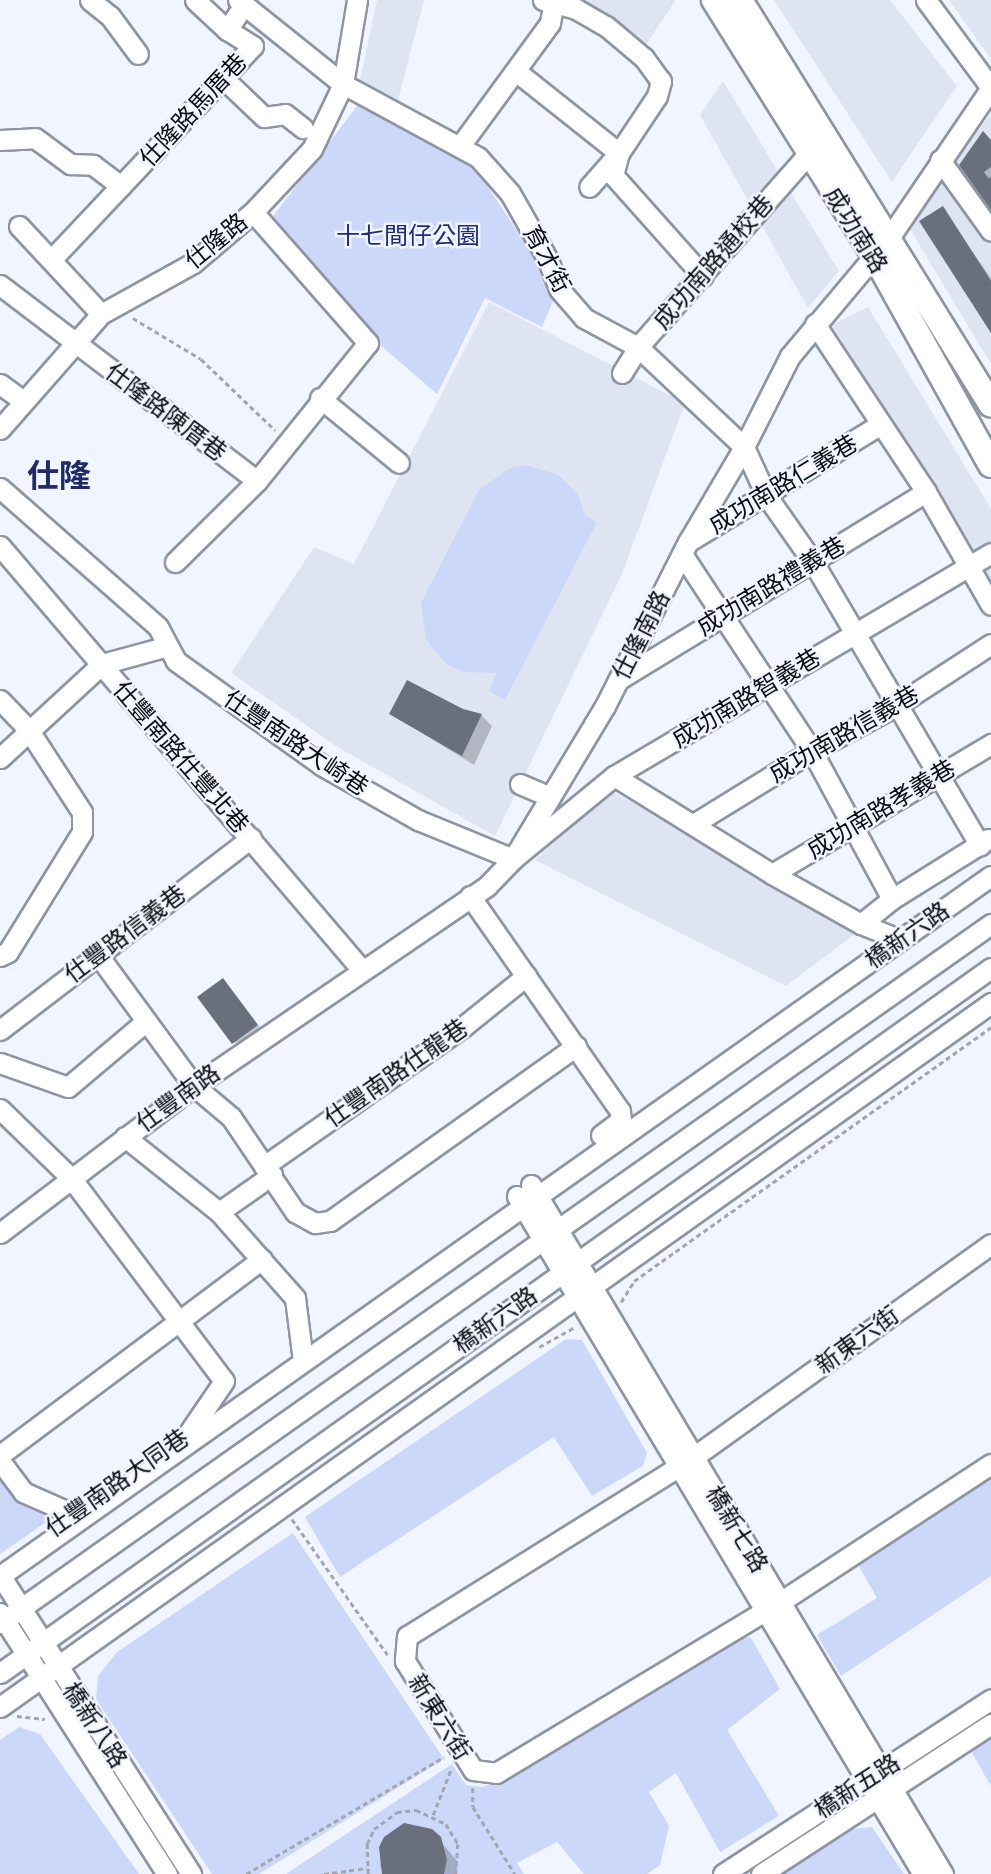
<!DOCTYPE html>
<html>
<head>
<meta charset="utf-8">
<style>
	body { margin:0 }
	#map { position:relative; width:991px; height:1874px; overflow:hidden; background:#f1f5ff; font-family:"Titillium Web","Noto Sans TC",sans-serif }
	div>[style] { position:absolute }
	.built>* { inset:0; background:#dfe4f2 }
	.green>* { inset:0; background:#ccd8f9 }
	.shadow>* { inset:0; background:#0003 }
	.building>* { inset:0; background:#6a6f7d }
	.path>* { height:2.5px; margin-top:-1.25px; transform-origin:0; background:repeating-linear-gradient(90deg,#a3a6ae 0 5px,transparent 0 8.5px) }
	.roads { filter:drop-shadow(2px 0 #8f94a3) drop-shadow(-2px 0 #8f94a3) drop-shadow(0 2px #8f94a3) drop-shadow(0 -2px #8f94a3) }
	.minor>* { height:19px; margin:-9.5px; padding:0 9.5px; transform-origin:9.5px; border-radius:9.5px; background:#fff }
	.major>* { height:24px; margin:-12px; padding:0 12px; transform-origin:12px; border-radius:12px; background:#fff }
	span { translate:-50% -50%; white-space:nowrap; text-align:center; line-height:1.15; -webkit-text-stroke:5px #f1f5ff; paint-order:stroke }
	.street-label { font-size:24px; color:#0b0d12 }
	.park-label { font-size:24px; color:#1f2d71 }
	.district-label { font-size:32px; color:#202d65; font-weight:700 }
</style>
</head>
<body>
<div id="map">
	<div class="built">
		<i style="clip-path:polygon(377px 0,424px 0,398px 100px,360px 80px)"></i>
		<i style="clip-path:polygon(571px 0,675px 0,675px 1px,645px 46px)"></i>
		<i style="clip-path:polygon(774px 0,890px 0,957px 86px,892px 182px)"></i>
		<i style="clip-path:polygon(949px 0,991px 0,991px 59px)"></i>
		<i style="clip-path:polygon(723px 81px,839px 271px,808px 308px,700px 115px)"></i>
		<i style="clip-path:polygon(989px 116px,991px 119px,991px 364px,908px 226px)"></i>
		<i style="clip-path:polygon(489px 302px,685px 403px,622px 574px,495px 836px,339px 748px,231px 673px,314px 547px,354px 564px)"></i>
		<i style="clip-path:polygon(868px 307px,991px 509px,991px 592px,832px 325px)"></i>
		<i style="clip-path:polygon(609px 790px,863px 928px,786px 986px,535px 860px)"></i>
	</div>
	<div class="green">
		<i style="clip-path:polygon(358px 105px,470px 160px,543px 270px,555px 296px,542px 327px,485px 298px,437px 394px,371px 337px,270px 220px)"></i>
		<i style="clip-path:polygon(525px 465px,559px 475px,578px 495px,585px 515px,597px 522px,505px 700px,489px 691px,496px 673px,464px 672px,446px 664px,435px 651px,426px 639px,421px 603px,479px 490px,510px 468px)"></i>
		<i style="clip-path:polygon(566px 1339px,582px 1340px,647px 1453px,643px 1466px,592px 1496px,554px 1437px,340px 1577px,305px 1517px)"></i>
		<i style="clip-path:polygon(991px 1475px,991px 1576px,841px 1676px,817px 1635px,877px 1598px,857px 1563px)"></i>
		<i style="clip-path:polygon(0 1476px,15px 1498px,55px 1516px,0 1554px)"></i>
		<i style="clip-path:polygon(293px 1533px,444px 1759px,259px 1874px,212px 1874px,96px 1699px,98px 1676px,117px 1652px)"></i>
		<i style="clip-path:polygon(739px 1636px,751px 1638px,780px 1689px,727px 1730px,779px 1816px,720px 1852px,676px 1773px,649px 1792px,669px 1826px,660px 1865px,647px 1874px,584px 1874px,557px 1842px,517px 1863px,524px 1874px,286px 1874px,452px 1764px,466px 1785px,482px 1787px,504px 1780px)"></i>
		<i style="clip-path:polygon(19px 1727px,40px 1734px,139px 1874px,0 1874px,0 1740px)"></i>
		<i style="clip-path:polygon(991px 1738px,991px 1786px,971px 1751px)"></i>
		<i style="clip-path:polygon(872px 1827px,904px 1874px,779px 1874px,851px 1829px)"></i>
	</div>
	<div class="shadow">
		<i style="clip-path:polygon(991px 139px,991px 205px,961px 165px)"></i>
		<i style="clip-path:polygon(942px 208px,991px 278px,991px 330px)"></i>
		<i style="clip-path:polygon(463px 711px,481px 715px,492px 726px,474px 765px,391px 714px)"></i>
		<i style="clip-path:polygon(230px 988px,265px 1034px,242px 1051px,199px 997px)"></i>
		<i style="clip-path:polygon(431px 1830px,457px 1861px,457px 1874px,386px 1874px,380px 1866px,386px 1838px)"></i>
	</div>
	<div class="building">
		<i style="clip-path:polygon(983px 131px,991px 140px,991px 167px,984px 172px,989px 179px,991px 176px,991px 210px,959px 165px)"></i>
		<i style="clip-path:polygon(943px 206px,991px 281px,991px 333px,919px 221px)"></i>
		<i style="clip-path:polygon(407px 680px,463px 709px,482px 714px,462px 756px,389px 714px)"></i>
		<i style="clip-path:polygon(223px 978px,258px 1025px,232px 1044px,197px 997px)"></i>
		<i style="clip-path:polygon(404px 1823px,432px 1829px,441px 1837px,447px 1860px,444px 1874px,382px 1874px,379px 1847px,384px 1837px)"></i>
	</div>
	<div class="path">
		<i style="left:133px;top:318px;width:79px;rotate:31.1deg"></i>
		<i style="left:201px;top:359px;width:103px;rotate:43.8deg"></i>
		<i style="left:621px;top:1302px;width:25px;rotate:-58deg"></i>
		<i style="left:634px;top:1281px;width:438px;rotate:-35.4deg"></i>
		<i style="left:539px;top:1347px;width:41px;rotate:-29.1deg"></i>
		<i style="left:292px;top:1519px;width:166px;rotate:54.8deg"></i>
		<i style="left:17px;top:1716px;width:28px;rotate:6deg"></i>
		<i style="left:473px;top:1788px;width:19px;rotate:90deg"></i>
		<i style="left:473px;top:1807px;width:79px;rotate:57.9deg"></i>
		<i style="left:433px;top:1815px;width:49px;rotate:-68.6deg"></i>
		<i style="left:246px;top:1874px;width:230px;rotate:-30.6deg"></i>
		<i style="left:324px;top:1874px;width:43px;rotate:-7.9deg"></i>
		<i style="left:368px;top:1874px;width:30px;rotate:-92deg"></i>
		<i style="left:367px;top:1844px;width:17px;rotate:-65deg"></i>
		<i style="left:374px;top:1829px;width:29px;rotate:-36deg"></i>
		<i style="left:397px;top:1812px;width:19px;rotate:-6deg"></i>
		<i style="left:416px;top:1810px;width:33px;rotate:25deg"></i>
		<i style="left:446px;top:1824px;width:23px;rotate:59deg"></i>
		<i style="left:458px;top:1844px;width:30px;rotate:94deg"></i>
	</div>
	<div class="roads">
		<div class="minor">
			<i style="left:90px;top:0;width:26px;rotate:39deg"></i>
			<i style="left:110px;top:16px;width:47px;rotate:53.6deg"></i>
			<i style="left:195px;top:0;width:44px;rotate:43.2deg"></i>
			<i style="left:238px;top:0;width:134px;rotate:38.7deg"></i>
			<i style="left:343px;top:84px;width:153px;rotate:28.4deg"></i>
			<i style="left:478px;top:157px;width:48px;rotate:48.4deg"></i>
			<i style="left:510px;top:193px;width:77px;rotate:60.4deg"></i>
			<i style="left:548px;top:260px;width:31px;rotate:69deg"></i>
			<i style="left:559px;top:289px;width:38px;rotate:49deg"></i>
			<i style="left:584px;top:318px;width:61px;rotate:28.2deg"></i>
			<i style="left:638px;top:347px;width:146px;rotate:43.3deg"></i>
			<i style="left:744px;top:447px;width:53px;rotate:65.4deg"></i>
			<i style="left:766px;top:495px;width:82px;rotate:55deg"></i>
			<i style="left:813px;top:562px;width:329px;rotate:59.5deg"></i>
			<i style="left:543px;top:0;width:34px;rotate:15deg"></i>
			<i style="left:576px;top:9px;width:34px;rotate:30deg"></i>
			<i style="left:606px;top:26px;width:50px;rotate:40.1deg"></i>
			<i style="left:644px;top:58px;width:29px;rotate:54deg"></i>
			<i style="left:661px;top:81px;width:16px;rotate:105deg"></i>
			<i style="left:657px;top:96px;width:69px;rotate:123.7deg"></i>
			<i style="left:619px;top:153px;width:45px;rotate:131.4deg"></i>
			<i style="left:926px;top:0;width:109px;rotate:53.5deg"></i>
			<i style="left:517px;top:72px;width:130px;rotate:38.5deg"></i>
			<i style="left:619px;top:153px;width:23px;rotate:105deg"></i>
			<i style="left:613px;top:175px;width:135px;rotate:48.3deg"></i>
			<i style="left:223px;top:78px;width:57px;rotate:43.6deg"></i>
			<i style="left:264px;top:117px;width:21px;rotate:-8deg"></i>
			<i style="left:285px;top:114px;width:23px;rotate:38deg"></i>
			<i style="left:0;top:140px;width:35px;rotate:-3deg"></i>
			<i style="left:35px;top:138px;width:44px;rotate:36.6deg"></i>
			<i style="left:70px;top:164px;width:23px;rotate:2deg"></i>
			<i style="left:93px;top:165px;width:35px;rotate:37deg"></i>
			<i style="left:460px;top:146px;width:152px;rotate:-53.8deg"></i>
			<i style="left:550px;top:23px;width:23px;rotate:-80deg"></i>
			<i style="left:940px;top:160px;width:87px;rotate:54.3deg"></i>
			<i style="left:19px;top:226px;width:120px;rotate:47deg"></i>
			<i style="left:51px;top:260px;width:294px;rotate:-46.7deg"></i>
			<i style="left:253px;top:46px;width:31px;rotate:-148deg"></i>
			<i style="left:227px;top:30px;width:30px;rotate:-56deg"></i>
			<i style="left:0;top:285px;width:323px;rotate:37.3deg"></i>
			<i style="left:815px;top:324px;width:201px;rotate:56.5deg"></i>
			<i style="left:926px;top:492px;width:130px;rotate:60.1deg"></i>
			<i style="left:622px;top:373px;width:31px;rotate:-58deg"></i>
			<i style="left:638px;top:347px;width:257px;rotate:-48.6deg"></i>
			<i style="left:0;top:384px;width:27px;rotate:36deg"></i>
			<i style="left:320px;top:398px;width:102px;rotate:39.4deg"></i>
			<i style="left:0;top:429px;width:153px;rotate:-48.7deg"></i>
			<i style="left:101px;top:314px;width:105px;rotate:-29deg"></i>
			<i style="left:193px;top:263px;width:79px;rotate:-40.4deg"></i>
			<i style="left:253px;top:212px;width:86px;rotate:-46.9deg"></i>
			<i style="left:312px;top:149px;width:72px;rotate:-64.5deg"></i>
			<i style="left:343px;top:84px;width:85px;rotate:-80.5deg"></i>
			<i style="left:0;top:488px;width:210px;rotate:41.3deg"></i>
			<i style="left:158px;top:627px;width:38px;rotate:62deg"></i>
			<i style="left:176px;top:661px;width:178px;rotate:35.6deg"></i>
			<i style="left:321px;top:765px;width:112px;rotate:29.6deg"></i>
			<i style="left:418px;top:820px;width:103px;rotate:22.3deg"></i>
			<i style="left:513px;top:859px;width:131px;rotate:-39.4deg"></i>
			<i style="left:614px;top:776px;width:438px;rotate:-30.6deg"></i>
			<i style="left:691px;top:540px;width:219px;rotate:-31.4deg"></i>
			<i style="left:0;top:546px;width:556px;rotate:49.52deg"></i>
			<i style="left:682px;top:554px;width:236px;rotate:56.6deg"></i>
			<i style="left:812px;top:751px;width:168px;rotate:61.6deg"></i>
			<i style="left:175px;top:562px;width:115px;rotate:-44.6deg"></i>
			<i style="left:257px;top:481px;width:177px;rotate:-51.2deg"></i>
			<i style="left:368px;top:343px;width:174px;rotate:-131.3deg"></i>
			<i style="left:618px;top:680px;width:361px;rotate:-31.4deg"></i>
			<i style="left:0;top:700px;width:40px;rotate:46deg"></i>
			<i style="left:28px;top:729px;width:99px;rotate:57deg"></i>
			<i style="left:82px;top:812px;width:20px;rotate:90deg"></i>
			<i style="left:82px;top:832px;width:141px;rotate:121.7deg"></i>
			<i style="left:8px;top:952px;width:9px;rotate:153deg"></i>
			<i style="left:0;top:758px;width:139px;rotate:-42.7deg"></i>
			<i style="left:102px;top:664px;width:68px;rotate:-15.3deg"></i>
			<i style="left:614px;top:776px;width:186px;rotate:31.8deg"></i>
			<i style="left:772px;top:874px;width:102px;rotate:29.3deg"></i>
			<i style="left:861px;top:924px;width:43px;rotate:21.8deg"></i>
			<i style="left:520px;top:784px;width:33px;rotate:23deg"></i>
			<i style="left:695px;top:823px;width:137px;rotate:-31.6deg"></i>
			<i style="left:812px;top:751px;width:97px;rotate:-28.4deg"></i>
			<i style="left:897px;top:705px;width:112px;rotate:-33deg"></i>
			<i style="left:772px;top:874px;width:255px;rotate:-30.7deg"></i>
			<i style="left:470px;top:896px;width:262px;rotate:55.1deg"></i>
			<i style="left:620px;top:1111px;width:9px;rotate:84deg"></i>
			<i style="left:621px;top:1120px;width:25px;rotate:143deg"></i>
			<i style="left:861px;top:924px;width:40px;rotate:-39deg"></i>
			<i style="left:892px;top:899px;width:113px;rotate:-32deg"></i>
			<i style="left:98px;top:955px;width:162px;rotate:53.8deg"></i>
			<i style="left:194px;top:1086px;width:48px;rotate:40deg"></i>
			<i style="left:231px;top:1117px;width:115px;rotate:56deg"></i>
			<i style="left:295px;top:1212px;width:23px;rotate:29deg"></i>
			<i style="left:315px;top:1223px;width:15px;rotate:-8deg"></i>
			<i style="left:330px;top:1221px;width:302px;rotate:-35.4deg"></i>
			<i style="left:0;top:1030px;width:316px;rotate:-37.4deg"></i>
			<i style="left:0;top:1063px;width:72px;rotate:19.4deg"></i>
			<i style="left:68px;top:1087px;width:102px;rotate:-40.2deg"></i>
			<i style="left:0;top:1109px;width:99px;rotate:44.2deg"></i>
			<i style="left:71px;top:1178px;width:254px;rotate:53deg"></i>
			<i style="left:224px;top:1381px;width:64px;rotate:124.2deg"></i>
			<i style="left:125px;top:1137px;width:120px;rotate:38.6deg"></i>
			<i style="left:219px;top:1212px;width:115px;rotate:48.5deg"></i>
			<i style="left:295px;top:1298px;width:64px;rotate:82.8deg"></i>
			<i style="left:264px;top:1166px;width:244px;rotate:-35deg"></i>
			<i style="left:464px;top:1026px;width:80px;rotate:-38.9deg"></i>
			<i style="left:531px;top:1185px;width:803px;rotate:59.12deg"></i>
			<i style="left:517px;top:1196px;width:790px;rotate:59.09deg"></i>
			<i style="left:219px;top:1212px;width:65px;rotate:-34.9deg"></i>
			<i style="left:0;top:1233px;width:243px;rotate:-37.2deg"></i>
			<i style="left:194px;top:1086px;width:355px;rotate:-34.3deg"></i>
			<i style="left:487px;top:886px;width:37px;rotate:-46deg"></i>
			<i style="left:513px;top:859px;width:179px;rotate:-59deg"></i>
			<i style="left:605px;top:706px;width:184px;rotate:-63.2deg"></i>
			<i style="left:688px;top:542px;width:110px;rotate:-59.5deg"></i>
			<i style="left:744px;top:447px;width:102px;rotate:-63.2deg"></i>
			<i style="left:790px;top:356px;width:154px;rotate:-50deg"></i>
			<i style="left:889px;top:238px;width:181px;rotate:-55.8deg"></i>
			<i style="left:991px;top:1244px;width:365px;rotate:144.4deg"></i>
			<i style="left:694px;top:1457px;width:338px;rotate:148deg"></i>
			<i style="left:407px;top:1636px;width:25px;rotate:95deg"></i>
			<i style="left:405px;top:1661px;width:128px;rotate:58deg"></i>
			<i style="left:473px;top:1770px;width:23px;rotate:7deg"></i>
			<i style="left:496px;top:1773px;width:332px;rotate:-31.1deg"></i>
			<i style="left:780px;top:1602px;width:252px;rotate:-33.2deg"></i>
			<i style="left:0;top:1455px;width:327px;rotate:-36.8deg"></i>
			<i style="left:0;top:1461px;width:39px;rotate:53deg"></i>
			<i style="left:23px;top:1492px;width:55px;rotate:23.7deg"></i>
			<i style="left:0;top:1575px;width:355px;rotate:57.4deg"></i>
			<i style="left:0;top:1576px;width:1213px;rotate:-35.24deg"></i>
			<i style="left:0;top:1613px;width:310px;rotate:57.4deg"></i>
			<i style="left:0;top:1623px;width:1213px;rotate:-35.2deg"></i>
			<i style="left:0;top:1673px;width:1216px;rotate:-35.43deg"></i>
			<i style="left:0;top:1707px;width:1216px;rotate:-35.39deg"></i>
			<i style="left:723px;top:1874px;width:320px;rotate:-33.1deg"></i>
			<i style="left:761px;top:1874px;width:275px;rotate:-33.1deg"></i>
		</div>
		<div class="major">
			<i style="left:714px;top:0;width:303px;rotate:57.9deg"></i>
			<i style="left:875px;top:257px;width:238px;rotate:60.9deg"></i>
			<i style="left:740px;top:0;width:476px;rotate:58.2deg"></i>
		</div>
	</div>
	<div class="street-label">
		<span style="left:193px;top:110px;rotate:-47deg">仕隆路馬厝巷</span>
		<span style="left:856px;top:230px;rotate:58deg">成功南路</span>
		<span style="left:216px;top:241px;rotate:-39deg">仕隆路</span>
		<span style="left:547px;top:259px;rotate:62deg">育才街</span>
		<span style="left:713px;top:262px;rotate:-49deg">成功南路通校巷</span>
		<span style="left:166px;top:412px;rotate:37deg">仕隆路陳厝巷</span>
		<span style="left:783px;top:484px;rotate:-31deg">成功南路仁義巷</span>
		<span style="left:771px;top:586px;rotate:-31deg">成功南路禮義巷</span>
		<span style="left:641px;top:635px;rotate:-63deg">仕隆南路</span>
		<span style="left:746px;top:698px;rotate:-31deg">成功南路智義巷</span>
		<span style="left:844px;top:734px;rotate:-30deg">成功南路信義巷</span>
		<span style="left:296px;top:743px;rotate:34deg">仕豐南路大崎巷</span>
		<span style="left:181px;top:757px;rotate:49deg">仕豐南路仕豐北巷</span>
		<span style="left:881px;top:809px;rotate:-31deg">成功南路孝義巷</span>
		<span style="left:125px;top:934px;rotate:-37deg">仕豐路信義巷</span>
		<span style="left:907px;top:935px;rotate:-35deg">橋新六路</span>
		<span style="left:396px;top:1073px;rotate:-35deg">仕豐南路仕龍巷</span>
		<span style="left:178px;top:1098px;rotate:-36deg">仕豐南路</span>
		<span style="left:495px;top:1320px;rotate:-35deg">橋新六路</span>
		<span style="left:857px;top:1340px;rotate:-36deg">新東六街</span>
		<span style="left:117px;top:1483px;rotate:-35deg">仕豐南路大同巷</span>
		<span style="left:737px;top:1529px;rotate:59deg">橋新七路</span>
		<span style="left:440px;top:1717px;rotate:58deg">新東六街</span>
		<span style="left:95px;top:1725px;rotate:57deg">橋新八路</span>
		<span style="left:857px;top:1786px;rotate:-33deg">橋新五路</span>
	</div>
	<div class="park-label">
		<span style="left:408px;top:236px">十七間仔公園</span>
	</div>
	<div class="district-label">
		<span style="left:59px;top:475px">仕隆</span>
	</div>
</div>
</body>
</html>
